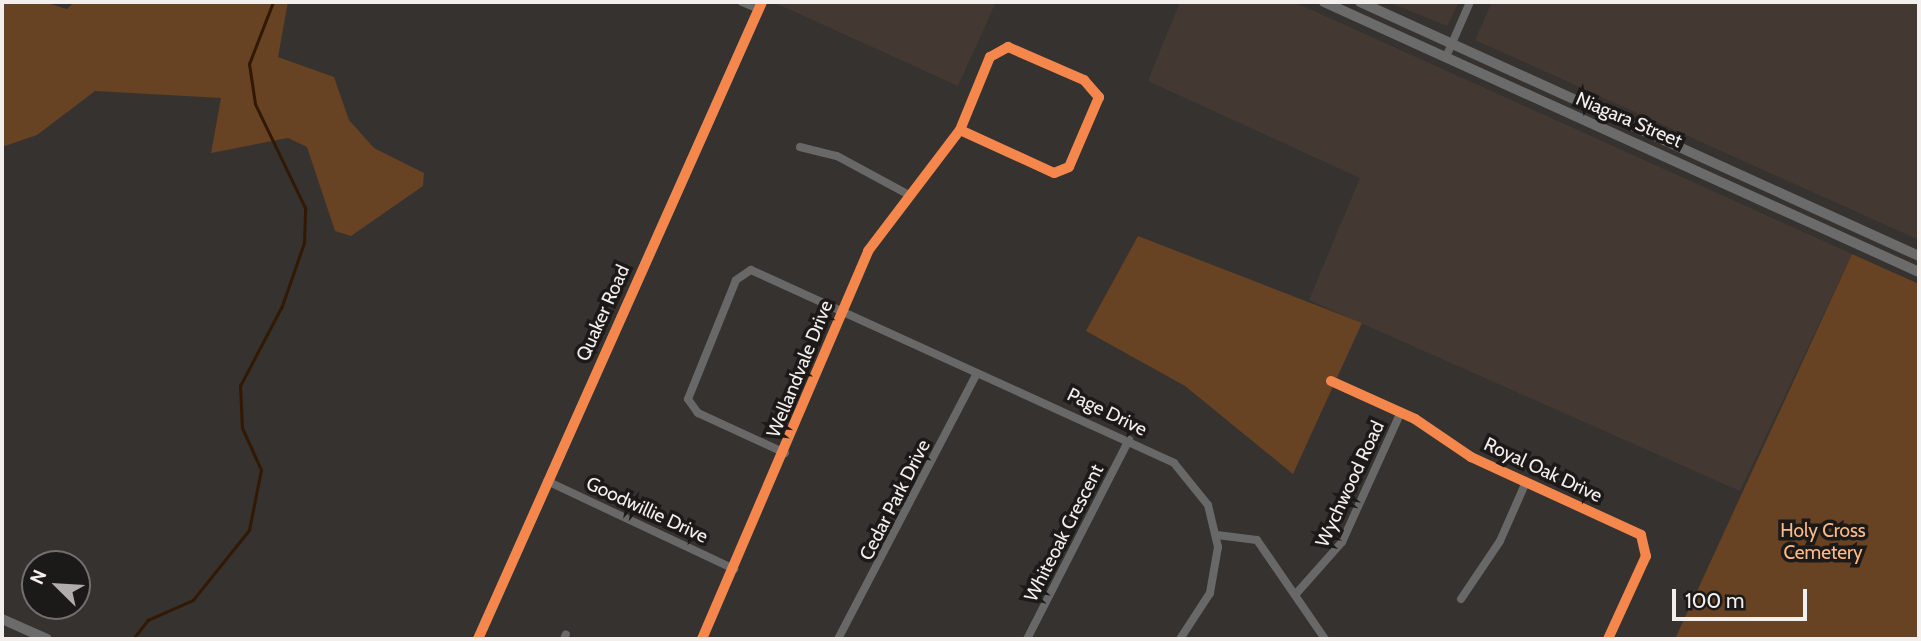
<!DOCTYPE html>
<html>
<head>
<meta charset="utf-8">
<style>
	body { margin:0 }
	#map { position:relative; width:1921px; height:641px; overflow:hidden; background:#35322f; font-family:Cabin,sans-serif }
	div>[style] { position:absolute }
	.built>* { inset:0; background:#433932 }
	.green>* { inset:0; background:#674223 }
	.stream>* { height:2.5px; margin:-1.25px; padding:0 1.25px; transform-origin:1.25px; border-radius:1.25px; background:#321904 }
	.street>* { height:8px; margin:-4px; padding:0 4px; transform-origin:4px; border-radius:4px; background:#696869 }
	.secondary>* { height:10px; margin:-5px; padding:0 5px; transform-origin:5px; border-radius:5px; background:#6b6b6b }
	.cycleway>* { height:10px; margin:-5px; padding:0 5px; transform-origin:5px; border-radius:5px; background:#f5874c }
	span { translate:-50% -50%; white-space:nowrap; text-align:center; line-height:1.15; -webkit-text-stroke:7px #1c1a18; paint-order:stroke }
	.street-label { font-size:19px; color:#f2efec }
	.park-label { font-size:19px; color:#febb87 }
	.frame { position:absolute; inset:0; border:4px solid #f2efec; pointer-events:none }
	.north { position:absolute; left:21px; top:550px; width:70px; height:70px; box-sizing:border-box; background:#1c1a18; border:2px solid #726f6d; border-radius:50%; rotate:294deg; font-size:19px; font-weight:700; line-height:28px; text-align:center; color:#f2efec }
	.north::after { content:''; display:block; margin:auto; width:24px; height:32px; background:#b0adaa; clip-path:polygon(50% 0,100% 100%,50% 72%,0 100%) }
	.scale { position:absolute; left:1672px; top:589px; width:135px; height:32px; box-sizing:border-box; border:4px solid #f2efec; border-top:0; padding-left:9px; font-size:21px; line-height:24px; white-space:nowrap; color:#f2efec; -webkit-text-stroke:5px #1c1a18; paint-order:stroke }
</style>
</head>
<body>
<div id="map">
	<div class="built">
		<i style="clip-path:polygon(773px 2px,996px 2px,958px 86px)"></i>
		<i style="clip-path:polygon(1180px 2px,1294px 2px,1852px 254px,1740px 491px,1309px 300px,1360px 178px,1148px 81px)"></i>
		<i style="clip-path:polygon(1388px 2px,1459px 2px,1447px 26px)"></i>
		<i style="clip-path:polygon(1492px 2px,1919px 2px,1919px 240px,1475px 40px)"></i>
	</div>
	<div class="green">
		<i style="clip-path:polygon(2px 2px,44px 2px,67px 9px,74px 2px,288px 2px,278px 57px,334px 77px,349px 120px,374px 148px,424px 173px,423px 186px,351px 236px,335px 231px,307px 147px,288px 138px,211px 153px,221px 98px,95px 91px,37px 135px,2px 147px)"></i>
		<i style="clip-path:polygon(1138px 236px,1362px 323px,1293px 474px,1185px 386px,1086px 331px)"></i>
		<i style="clip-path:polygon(1852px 254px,1919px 284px,1919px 639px,1675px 639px)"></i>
	</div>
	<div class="stream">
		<i style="left:133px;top:639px;width:24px;rotate:-52deg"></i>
		<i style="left:148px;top:620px;width:49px;rotate:-24deg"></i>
		<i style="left:193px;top:600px;width:90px;rotate:-51.3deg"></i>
		<i style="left:249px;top:530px;width:61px;rotate:-78.7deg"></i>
		<i style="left:261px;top:470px;width:46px;rotate:-114.3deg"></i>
		<i style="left:242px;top:428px;width:42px;rotate:-92.7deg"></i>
		<i style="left:240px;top:386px;width:90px;rotate:-62.3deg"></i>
		<i style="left:282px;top:306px;width:67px;rotate:-70.8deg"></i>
		<i style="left:304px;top:243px;width:35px;rotate:-88deg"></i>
		<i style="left:305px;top:208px;width:115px;rotate:-115.7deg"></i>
		<i style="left:255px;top:104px;width:40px;rotate:-98.5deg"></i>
		<i style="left:249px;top:64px;width:66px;rotate:-68.8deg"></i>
	</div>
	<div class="street">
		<i style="left:742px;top:2px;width:18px;rotate:22deg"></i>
		<i style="left:1446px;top:57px;width:60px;rotate:-66.4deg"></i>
		<i style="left:800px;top:147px;width:38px;rotate:14deg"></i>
		<i style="left:837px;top:156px;width:82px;rotate:28.4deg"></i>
		<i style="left:1331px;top:381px;width:92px;rotate:24.3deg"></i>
		<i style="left:1415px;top:419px;width:68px;rotate:34.2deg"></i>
		<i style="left:1471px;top:457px;width:187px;rotate:24.6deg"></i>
		<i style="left:1641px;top:535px;width:22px;rotate:77deg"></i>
		<i style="left:1646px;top:556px;width:91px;rotate:114.6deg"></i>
		<i style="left:785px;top:453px;width:96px;rotate:-155.3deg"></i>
		<i style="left:698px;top:413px;width:17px;rotate:-126deg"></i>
		<i style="left:688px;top:399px;width:128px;rotate:-68deg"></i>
		<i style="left:736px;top:280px;width:18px;rotate:-34deg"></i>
		<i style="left:751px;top:270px;width:465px;rotate:24.5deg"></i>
		<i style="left:1174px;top:463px;width:54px;rotate:51deg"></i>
		<i style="left:1208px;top:505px;width:43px;rotate:76.6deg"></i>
		<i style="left:1218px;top:547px;width:47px;rotate:99.9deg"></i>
		<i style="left:1210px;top:593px;width:55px;rotate:123.1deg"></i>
		<i style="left:547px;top:481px;width:207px;rotate:25.2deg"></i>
		<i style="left:1217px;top:535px;width:40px;rotate:7.1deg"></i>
		<i style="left:1257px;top:540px;width:120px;rotate:55.5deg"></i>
		<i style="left:1295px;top:595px;width:71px;rotate:-48.4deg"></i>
		<i style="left:1342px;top:542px;width:143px;rotate:-65.6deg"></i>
		<i style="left:1461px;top:599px;width:70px;rotate:-56.1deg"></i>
		<i style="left:1500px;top:541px;width:64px;rotate:-66.2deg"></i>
		<i style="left:564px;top:639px;width:5px;rotate:-68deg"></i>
		<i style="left:702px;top:639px;width:422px;rotate:-66.8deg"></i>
		<i style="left:868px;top:251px;width:152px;rotate:-52.8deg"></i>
		<i style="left:960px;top:130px;width:79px;rotate:-67.7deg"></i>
		<i style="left:990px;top:57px;width:21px;rotate:-29deg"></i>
		<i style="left:1008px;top:47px;width:83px;rotate:23.5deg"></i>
		<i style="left:1084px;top:80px;width:23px;rotate:49deg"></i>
		<i style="left:1099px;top:97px;width:76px;rotate:113.2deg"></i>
		<i style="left:1069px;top:167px;width:16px;rotate:158deg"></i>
		<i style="left:1054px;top:173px;width:103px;rotate:-155.4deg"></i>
		<i style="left:838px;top:639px;width:300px;rotate:-62.4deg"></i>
		<i style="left:1027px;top:639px;width:224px;rotate:-62.9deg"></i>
	</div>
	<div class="secondary">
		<i style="left:1324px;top:2px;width:653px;rotate:24.41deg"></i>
		<i style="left:1360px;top:2px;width:614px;rotate:24.44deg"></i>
		<i style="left:2px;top:619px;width:49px;rotate:24deg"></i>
		<i style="left:478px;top:639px;width:697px;rotate:-65.97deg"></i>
	</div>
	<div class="cycleway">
		<i style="left:1331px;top:381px;width:92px;rotate:24.3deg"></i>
		<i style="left:1415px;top:419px;width:68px;rotate:34.2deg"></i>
		<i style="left:1471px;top:457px;width:187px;rotate:24.6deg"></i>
		<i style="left:1641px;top:535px;width:22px;rotate:77deg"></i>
		<i style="left:1646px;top:556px;width:91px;rotate:114.6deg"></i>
		<i style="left:478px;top:639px;width:697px;rotate:-65.97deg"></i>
		<i style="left:702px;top:639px;width:422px;rotate:-66.8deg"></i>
		<i style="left:868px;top:251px;width:152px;rotate:-52.8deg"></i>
		<i style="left:960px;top:130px;width:79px;rotate:-67.7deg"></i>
		<i style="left:990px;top:57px;width:21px;rotate:-29deg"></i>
		<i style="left:1008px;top:47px;width:83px;rotate:23.5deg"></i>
		<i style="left:1084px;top:80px;width:23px;rotate:49deg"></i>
		<i style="left:1099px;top:97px;width:76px;rotate:113.2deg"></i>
		<i style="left:1069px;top:167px;width:16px;rotate:158deg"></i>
		<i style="left:1054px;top:173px;width:103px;rotate:-155.4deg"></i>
	</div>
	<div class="street-label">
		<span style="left:1629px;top:120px;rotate:23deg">Niagara Street</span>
		<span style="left:603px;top:313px;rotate:-66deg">Quaker Road</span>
		<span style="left:800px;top:369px;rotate:-68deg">Wellandvale Drive</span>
		<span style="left:1107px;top:412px;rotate:26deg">Page Drive</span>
		<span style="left:1543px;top:470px;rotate:25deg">Royal Oak Drive</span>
		<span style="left:1350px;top:484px;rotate:-65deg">Wychwood Road</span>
		<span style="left:895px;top:500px;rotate:-63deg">Cedar Park Drive</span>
		<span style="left:647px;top:510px;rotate:25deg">Goodwillie Drive</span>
		<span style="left:1064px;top:533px;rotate:-63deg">Whiteoak Crescent</span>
	</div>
	<div class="park-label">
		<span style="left:1823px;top:542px">Holy Cross<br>Cemetery</span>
	</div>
	<div class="frame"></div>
	<div class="north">N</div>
	<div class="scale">100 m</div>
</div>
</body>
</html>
